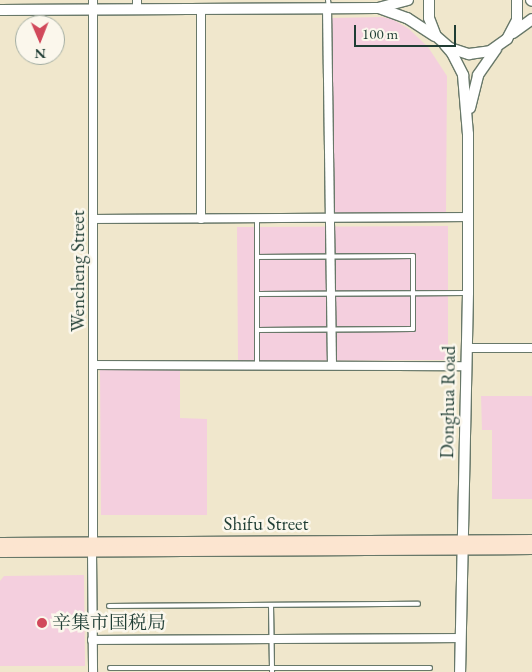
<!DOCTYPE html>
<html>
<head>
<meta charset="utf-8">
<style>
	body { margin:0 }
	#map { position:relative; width:532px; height:672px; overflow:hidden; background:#f0e7cc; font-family:"EB Garamond","Noto Serif SC",serif }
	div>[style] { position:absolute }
	.built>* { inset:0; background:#f4cfde }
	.roads { filter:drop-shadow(1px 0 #687869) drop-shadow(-1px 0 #687869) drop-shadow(0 1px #687869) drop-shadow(0 -1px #687869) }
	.service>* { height:4px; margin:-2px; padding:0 2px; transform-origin:2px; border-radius:2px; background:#fff }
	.minor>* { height:8px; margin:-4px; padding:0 4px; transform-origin:4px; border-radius:4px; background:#fff }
	.tertiary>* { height:10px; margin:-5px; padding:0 5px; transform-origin:5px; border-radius:5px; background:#fff }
	.secondary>* { height:11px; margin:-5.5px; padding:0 5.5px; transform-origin:5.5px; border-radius:5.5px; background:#fce5d0 }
	.dots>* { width:14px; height:14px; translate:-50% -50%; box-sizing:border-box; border:2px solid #fbf7ec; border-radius:50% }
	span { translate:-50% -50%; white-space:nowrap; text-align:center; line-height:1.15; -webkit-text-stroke:5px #fbf7ec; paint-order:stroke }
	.street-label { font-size:19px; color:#1f3d34 }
	.poi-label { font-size:19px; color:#1f3d34 }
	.left { translate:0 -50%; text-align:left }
	.north { position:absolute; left:15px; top:15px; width:50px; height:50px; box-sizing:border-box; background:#fbf7ec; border:1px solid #a3ada2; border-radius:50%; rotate:179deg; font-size:14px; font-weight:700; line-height:20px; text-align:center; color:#1f3d34 }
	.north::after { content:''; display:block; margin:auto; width:18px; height:22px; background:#d1495b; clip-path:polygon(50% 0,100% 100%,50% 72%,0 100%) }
	.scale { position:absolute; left:354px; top:25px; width:102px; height:22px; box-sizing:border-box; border:2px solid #1f3d34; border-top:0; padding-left:6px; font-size:15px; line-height:18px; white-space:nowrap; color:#1f3d34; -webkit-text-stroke:4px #fbf7ec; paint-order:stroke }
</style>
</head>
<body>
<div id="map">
	<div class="built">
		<i style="clip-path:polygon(382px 17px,392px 19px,409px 29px,428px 47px,447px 76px,446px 213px,332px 213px,332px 18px)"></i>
		<i style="clip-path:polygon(448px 226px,448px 360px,238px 361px,237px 227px)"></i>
		<i style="clip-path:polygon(180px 369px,180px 418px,207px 419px,207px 515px,101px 515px,100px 370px)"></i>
		<i style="clip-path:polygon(481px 396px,532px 396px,532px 499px,492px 499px,492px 430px,482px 430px)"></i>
		<i style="clip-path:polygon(84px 575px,85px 666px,0 666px,0 581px,4px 576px)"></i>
	</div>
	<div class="roads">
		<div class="service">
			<i style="left:328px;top:0;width:8px;rotate:83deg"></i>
			<i style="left:257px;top:218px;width:148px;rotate:90deg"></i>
			<i style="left:257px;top:257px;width:156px;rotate:-0.4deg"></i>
			<i style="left:413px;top:256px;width:73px;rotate:90deg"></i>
			<i style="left:413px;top:329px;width:156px;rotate:179.6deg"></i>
			<i style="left:257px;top:294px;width:210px;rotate:-0.3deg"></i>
			<i style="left:271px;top:605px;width:67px;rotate:89.1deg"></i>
			<i style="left:109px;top:606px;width:309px;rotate:-0.4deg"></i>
			<i style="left:110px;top:668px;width:320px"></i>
		</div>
		<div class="minor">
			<i style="left:137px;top:0;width:9px;rotate:90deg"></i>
			<i style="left:327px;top:8px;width:357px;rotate:89.2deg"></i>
			<i style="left:201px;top:9px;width:210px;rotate:90deg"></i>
			<i style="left:94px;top:219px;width:374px;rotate:-0.3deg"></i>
			<i style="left:466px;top:348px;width:66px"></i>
			<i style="left:94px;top:365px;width:372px;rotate:0.2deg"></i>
			<i style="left:93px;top:543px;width:543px;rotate:-90deg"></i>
			<i style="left:92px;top:551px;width:121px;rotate:89.5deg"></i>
			<i style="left:92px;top:640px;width:369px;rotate:-0.3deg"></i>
		</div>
		<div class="tertiary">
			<i style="left:429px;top:0;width:18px;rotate:90deg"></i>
			<i style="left:429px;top:18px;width:19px;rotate:69deg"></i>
			<i style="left:436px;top:36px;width:18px;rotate:41deg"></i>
			<i style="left:450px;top:48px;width:20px;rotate:18deg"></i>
			<i style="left:469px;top:54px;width:21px;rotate:-8deg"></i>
			<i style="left:490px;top:51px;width:21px;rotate:-35deg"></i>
			<i style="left:507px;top:39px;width:21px;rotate:-62deg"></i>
			<i style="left:517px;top:20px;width:20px;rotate:-90deg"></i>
			<i style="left:531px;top:0;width:1px;rotate:45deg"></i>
			<i style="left:379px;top:8px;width:30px;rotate:20deg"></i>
			<i style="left:407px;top:18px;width:33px;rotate:33deg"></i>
			<i style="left:0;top:10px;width:378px;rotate:-0.3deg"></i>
			<i style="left:378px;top:8px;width:31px;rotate:-15deg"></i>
			<i style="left:513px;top:33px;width:24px;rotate:-36deg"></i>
			<i style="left:445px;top:45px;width:11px;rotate:49deg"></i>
			<i style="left:452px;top:53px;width:25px;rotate:63deg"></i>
			<i style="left:463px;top:75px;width:59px;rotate:85.2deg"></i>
			<i style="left:468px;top:134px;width:159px;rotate:90deg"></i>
			<i style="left:468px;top:293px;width:379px;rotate:91.2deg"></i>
			<i style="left:470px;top:108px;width:34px;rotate:-76deg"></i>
			<i style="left:478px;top:75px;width:32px;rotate:-55deg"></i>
		</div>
		<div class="secondary">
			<i style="left:0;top:543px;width:532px;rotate:-0.32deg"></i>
			<i style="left:0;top:551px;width:532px;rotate:-0.32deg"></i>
		</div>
	</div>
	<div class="dots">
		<i style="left:42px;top:623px;background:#d1495b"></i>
	</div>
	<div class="street-label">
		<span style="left:78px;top:271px;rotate:-90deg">Wencheng Street</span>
		<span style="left:448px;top:402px;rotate:-89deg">Donghua Road</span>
		<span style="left:266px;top:524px">Shifu Street</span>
	</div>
	<div class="poi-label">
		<span class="left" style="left:52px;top:623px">辛集市国税局</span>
	</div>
	<div class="north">N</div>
	<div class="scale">100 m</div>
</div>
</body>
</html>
